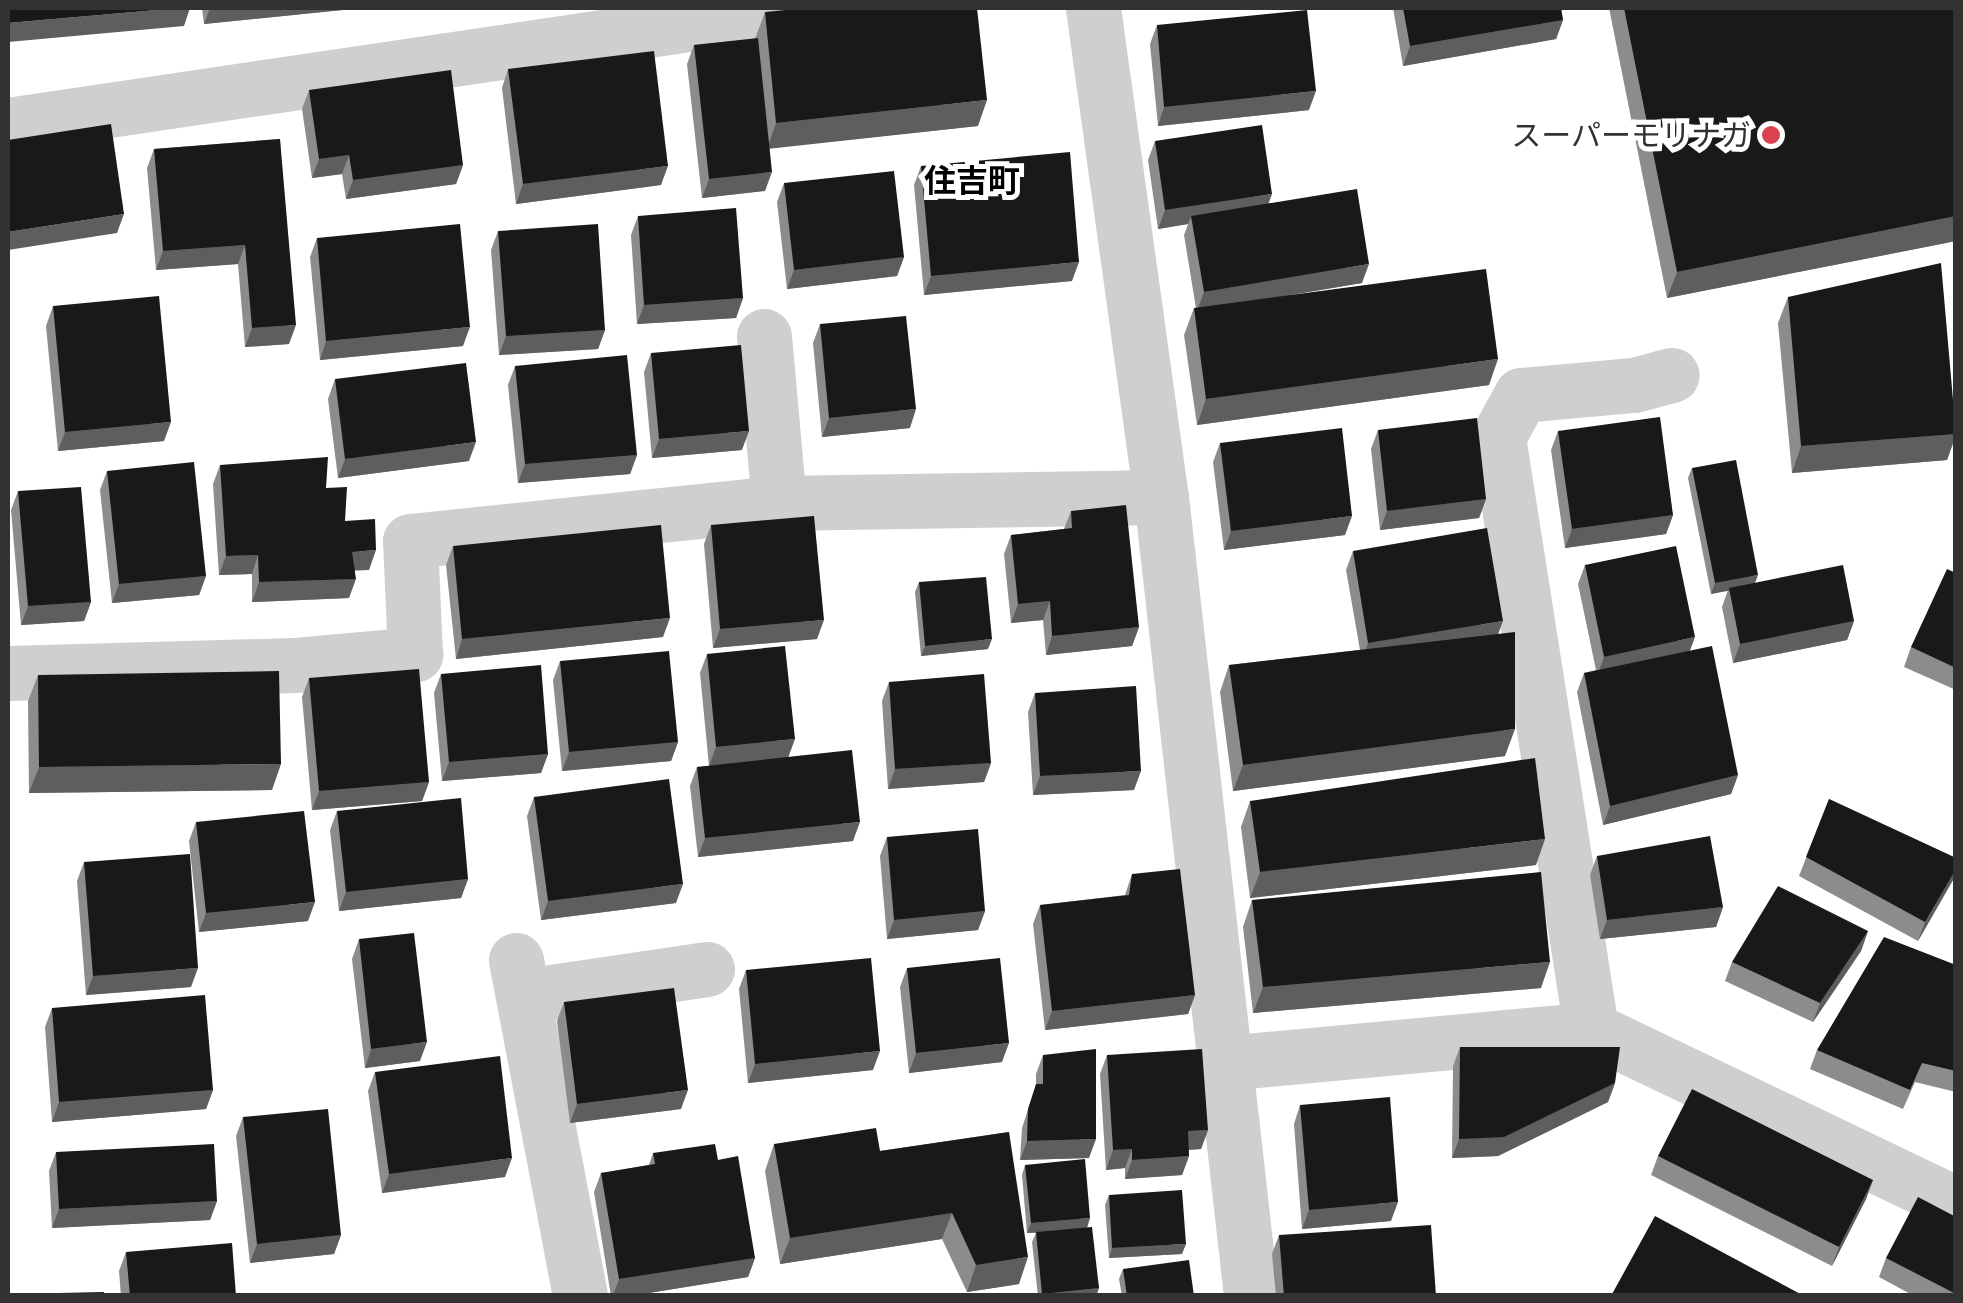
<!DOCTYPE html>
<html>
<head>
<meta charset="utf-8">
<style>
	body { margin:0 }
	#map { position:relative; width:1963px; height:1303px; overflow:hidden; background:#fff; font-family:"PT Sans Narrow","Noto Sans JP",sans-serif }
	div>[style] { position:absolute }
	.minor>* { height:55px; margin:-27.5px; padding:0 27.5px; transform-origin:27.5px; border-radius:27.5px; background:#cfcfcf }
	.wall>* { inset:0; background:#8c8c8c }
	.shaded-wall>* { inset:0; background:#5e5e5e }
	.building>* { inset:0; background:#191919 }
	.dots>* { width:28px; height:28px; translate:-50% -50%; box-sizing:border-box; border:5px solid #fff; border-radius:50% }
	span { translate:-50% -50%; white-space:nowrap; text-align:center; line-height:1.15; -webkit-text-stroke:10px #fff; paint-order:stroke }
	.poi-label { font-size:30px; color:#323232 }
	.right { translate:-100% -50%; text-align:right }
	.neighbourhood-label { font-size:32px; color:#000; font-weight:700 }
	.frame { position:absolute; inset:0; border:10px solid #323232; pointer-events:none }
</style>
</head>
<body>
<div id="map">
	<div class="minor">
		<i style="left:1093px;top:8px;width:494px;rotate:82.1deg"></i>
		<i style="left:1161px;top:497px;width:804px;rotate:83.57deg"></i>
		<i style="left:8px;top:125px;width:798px;rotate:-8.43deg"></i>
		<i style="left:764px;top:336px;width:168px;rotate:84.9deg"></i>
		<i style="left:8px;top:673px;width:287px;rotate:-1.6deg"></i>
		<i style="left:295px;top:665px;width:121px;rotate:-5.2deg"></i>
		<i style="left:415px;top:654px;width:113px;rotate:-92.5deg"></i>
		<i style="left:410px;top:541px;width:371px;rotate:-5.9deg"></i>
		<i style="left:779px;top:503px;width:382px;rotate:-0.9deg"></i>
		<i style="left:516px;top:960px;width:342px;rotate:79.2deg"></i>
		<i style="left:524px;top:996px;width:185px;rotate:-8.4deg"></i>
		<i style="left:1591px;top:1029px;width:599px;rotate:-98.93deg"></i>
		<i style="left:1498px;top:437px;width:48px;rotate:-61.3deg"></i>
		<i style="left:1521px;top:395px;width:113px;rotate:-5.1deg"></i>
		<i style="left:1634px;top:385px;width:39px;rotate:-15deg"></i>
		<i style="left:1225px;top:1063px;width:368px;rotate:-5.3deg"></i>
		<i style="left:1591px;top:1029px;width:405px;rotate:25.6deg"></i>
	</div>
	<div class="wall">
		<i style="clip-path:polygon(202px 8px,362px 8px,204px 24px)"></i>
		<i style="clip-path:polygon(1393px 8px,1561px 8px,1563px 20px,1556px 39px,1403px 66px)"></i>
		<i style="clip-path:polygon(1609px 8px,1956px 8px,1956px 241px,1667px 298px)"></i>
		<i style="clip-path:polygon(765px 12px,978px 126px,769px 148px,765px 191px,702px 198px,687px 64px,694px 45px,755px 39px)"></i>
		<i style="clip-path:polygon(1157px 25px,1309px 110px,1158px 126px,1150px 44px)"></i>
		<i style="clip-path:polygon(508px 69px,661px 185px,516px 204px,502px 88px)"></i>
		<i style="clip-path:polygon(309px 90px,463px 165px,456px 184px,346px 199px,342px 174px,312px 178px,302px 109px)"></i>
		<i style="clip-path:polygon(280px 139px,289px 344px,245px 347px,238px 264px,156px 270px,147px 168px,154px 149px)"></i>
		<i style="clip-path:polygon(1155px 141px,1268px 204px,1362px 283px,1290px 295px,1489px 385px,1197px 425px,1184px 335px,1194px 308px,1196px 308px,1184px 235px,1188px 224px,1158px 229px,1148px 160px)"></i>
		<i style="clip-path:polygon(921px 166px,1072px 281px,924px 295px,914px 185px)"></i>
		<i style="clip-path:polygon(784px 183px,904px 257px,897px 276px,787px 289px,777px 202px)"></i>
		<i style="clip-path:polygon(638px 216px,743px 298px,736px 318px,637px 324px,631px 235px)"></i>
		<i style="clip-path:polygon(498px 231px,605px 330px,598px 349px,499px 355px,491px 250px)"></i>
		<i style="clip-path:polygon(317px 238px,463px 346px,320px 360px,310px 257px)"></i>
		<i style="clip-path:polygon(1788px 297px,1956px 426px,1956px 436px,1947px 460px,1792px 473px,1778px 323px)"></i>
		<i style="clip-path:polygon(53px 306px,164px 441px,58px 451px,46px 326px)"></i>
		<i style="clip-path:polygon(820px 324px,910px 428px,822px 437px,813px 343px)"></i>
		<i style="clip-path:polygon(651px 353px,742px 450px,652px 458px,644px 372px)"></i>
		<i style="clip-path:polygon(515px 366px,637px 455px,630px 474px,518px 483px,508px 385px)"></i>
		<i style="clip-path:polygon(335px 379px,469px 461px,338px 478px,328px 399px)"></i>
		<i style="clip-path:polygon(1378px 430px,1486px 499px,1479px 518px,1380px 530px,1371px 449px)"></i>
		<i style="clip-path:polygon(1558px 431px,1673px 515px,1666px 534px,1565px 548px,1551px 450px)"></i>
		<i style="clip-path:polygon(1220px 443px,1345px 535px,1224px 550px,1213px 462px)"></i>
		<i style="clip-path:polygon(220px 465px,326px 488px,369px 570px,355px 570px,349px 598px,252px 602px,252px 574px,219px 575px,213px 484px)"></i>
		<i style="clip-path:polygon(1692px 468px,1755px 583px,1854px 621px,1847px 640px,1733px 663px,1722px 607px,1728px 590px,1711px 594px,1688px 478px)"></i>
		<i style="clip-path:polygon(107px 471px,206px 576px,199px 595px,112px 603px,100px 490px)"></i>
		<i style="clip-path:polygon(18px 491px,91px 602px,84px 621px,21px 625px,11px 510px)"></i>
		<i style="clip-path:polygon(1071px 511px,1139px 627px,1132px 646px,1046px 655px,1043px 620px,1011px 623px,1004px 554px,1011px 535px,1064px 529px)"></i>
		<i style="clip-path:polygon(711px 525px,817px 639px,713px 648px,704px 544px)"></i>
		<i style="clip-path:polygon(453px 546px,663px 637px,456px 659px,446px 565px)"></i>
		<i style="clip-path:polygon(1353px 551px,1498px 634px,1505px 756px,1233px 791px,1220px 692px,1229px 665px,1360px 650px,1346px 570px)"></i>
		<i style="clip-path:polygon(1585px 565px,1690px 651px,1738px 775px,1731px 794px,1603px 825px,1577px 692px,1584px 673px,1596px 670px,1578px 584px)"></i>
		<i style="clip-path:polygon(1956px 573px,1956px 690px,1904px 667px,1911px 647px)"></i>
		<i style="clip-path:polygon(919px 582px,988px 649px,921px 656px,915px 592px)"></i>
		<i style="clip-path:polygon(707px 654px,788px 757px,853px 841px,698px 857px,690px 786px,697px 767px,709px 766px,700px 673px)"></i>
		<i style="clip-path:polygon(560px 661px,678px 742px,671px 761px,562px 771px,553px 680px)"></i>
		<i style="clip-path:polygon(441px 674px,548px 754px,541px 773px,442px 781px,434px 693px)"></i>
		<i style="clip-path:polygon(38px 675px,272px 790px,29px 793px,28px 701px)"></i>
		<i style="clip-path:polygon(309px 678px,429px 782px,422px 801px,312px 810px,302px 697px)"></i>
		<i style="clip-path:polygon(889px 682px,991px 763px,984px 782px,888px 789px,882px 701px)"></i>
		<i style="clip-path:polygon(1035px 693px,1134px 790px,1033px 795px,1028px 712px)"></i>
		<i style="clip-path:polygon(534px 797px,676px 903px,541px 920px,527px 816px)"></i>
		<i style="clip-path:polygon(1829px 799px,1956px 858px,1956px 874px,1953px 880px,1918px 941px,1799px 876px)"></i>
		<i style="clip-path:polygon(1250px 801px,1536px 865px,1250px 898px,1241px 827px)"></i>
		<i style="clip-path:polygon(337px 811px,468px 879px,461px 898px,339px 911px,330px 830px)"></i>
		<i style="clip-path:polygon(196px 822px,308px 921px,199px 932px,189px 841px)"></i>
		<i style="clip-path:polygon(887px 837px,985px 911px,978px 930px,887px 939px,880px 856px)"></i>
		<i style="clip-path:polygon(1597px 856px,1723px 907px,1716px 927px,1600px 939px,1590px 875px)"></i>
		<i style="clip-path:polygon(84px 862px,191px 987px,86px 995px,77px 881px)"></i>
		<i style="clip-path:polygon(1132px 874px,1195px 995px,1188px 1014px,1045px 1030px,1033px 924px,1040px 905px,1125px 895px)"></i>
		<i style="clip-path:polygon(1252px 900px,1541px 988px,1253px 1013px,1243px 927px)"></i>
		<i style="clip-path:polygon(1868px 931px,1861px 951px,1813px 1022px,1725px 981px,1732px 962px)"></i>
		<i style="clip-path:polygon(359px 939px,420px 1061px,365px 1068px,352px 959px)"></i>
		<i style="clip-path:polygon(1956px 965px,1956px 1092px,1915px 1082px,1903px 1109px,1810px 1069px,1817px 1050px)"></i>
		<i style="clip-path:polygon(907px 968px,1002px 1062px,909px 1073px,900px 987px)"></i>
		<i style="clip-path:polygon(746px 970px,873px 1070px,748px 1083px,739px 989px)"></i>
		<i style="clip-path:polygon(564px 1002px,681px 1109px,570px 1123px,557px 1021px)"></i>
		<i style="clip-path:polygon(52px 1008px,213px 1090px,206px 1109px,52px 1122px,45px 1027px)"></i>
		<i style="clip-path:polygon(1460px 1047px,1615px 1083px,1608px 1102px,1498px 1156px,1452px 1158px,1453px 1066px)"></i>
		<i style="clip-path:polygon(1043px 1055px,1089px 1158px,1020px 1160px,1022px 1128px,1036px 1085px,1036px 1074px)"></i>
		<i style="clip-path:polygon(1107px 1055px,1208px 1130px,1201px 1149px,1189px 1150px,1189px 1156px,1182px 1175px,1125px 1179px,1125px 1168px,1106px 1170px,1100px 1074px)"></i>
		<i style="clip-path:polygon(375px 1072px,505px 1177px,382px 1193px,368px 1091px)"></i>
		<i style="clip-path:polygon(1300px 1105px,1391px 1221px,1302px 1229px,1294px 1124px)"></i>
		<i style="clip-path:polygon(243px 1117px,341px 1235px,334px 1254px,250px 1263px,236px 1136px)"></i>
		<i style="clip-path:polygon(1009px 1132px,1019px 1284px,967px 1292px,942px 1239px,780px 1264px,765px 1171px,774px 1144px,880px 1151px)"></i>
		<i style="clip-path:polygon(56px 1152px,217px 1201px,210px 1220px,52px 1228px,49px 1171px)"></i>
		<i style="clip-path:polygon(653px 1153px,718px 1160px,755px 1258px,748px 1277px,630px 1296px,611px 1296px,594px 1192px,601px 1173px,649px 1165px)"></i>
		<i style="clip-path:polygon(1658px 1156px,1873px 1180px,1866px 1199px,1832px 1266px,1651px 1175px)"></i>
		<i style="clip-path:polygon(1025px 1165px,1087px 1227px,1099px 1288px,1096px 1296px,1038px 1296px,1032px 1242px,1036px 1233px,1027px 1233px,1022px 1175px)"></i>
		<i style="clip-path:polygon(1109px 1195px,1182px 1254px,1109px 1258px,1105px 1205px)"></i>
		<i style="clip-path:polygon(1956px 1217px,1956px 1296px,1914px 1296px,1879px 1277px,1886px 1258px)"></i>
		<i style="clip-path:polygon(1279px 1235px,1436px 1296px,1276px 1296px,1272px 1254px)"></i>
		<i style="clip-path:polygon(126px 1252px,236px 1296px,121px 1296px,119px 1271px)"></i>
		<i style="clip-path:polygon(1123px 1269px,1194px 1296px,1122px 1296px,1119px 1279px)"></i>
	</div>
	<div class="shaded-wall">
		<i style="clip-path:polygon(180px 8px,190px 8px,184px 26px,8px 42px,8px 23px)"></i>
		<i style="clip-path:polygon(210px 8px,362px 8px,204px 24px)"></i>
		<i style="clip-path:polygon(1563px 20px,1556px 39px,1403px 66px,1410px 46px)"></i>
		<i style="clip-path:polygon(1316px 91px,1309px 110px,1158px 126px,1164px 107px)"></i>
		<i style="clip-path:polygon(987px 100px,978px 126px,767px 149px,776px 123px)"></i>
		<i style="clip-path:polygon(349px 155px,342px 174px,312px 178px,319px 159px)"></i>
		<i style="clip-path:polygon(463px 165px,456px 184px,346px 199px,353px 180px)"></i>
		<i style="clip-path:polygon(668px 166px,661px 185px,516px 204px,523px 184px)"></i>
		<i style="clip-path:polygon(772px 172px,765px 191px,702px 198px,709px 179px)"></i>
		<i style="clip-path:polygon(1272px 194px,1265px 213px,1191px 216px,1188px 224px,1158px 229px,1165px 210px)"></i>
		<i style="clip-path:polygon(124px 214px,117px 233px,8px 250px,8px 232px)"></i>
		<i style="clip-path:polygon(1956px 216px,1956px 241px,1667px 298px,1677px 272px)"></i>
		<i style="clip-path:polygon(245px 245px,238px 264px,156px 270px,163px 251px)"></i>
		<i style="clip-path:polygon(904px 257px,897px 276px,787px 289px,794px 270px)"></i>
		<i style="clip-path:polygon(1079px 262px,1072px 281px,924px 295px,931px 276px)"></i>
		<i style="clip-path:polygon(1369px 264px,1362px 283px,1197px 311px,1204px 292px)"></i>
		<i style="clip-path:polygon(743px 298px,736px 318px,637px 324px,644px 305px)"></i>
		<i style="clip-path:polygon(296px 325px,289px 344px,245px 347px,252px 328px)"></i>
		<i style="clip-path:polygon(470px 327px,463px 346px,320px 360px,326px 341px)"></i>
		<i style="clip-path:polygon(605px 330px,598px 349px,499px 355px,506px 336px)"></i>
		<i style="clip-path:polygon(1498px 359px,1489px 385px,1197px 425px,1206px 399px)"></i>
		<i style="clip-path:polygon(916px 409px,910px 428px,822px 437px,829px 418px)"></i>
		<i style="clip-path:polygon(171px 422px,164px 441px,58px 451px,65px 432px)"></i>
		<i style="clip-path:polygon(749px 431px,742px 450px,652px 458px,659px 439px)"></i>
		<i style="clip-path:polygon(1956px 434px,1947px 460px,1792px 473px,1801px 446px)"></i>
		<i style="clip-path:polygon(476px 442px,469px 461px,338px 478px,345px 459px)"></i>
		<i style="clip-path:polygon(637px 455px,630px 474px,518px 483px,525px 464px)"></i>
		<i style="clip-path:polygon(1486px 499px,1479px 518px,1380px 530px,1387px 511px)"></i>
		<i style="clip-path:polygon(1673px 515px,1666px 534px,1565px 548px,1572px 529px)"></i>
		<i style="clip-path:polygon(1352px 516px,1345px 535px,1224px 550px,1231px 531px)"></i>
		<i style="clip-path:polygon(376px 550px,369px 570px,345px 571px,352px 552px)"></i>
		<i style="clip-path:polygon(258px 555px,252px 574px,219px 575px,226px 556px)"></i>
		<i style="clip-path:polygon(1758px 575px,1754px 586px,1711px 594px,1715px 583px)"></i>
		<i style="clip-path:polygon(206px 576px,199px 595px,112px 603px,119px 584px)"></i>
		<i style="clip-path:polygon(356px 579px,349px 598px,252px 602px,259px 582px)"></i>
		<i style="clip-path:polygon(1050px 601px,1043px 620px,1011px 623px,1018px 604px)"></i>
		<i style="clip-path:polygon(91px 602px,84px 621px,21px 625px,28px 606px)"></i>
		<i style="clip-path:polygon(670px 618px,663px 637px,456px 659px,462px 639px)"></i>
		<i style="clip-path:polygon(824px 620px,817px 639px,713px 648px,720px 629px)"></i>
		<i style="clip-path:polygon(1503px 621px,1496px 640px,1362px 662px,1368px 643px)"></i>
		<i style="clip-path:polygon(1854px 621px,1847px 640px,1733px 663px,1740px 644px)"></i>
		<i style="clip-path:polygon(1139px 627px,1132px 646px,1046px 655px,1052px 636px)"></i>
		<i style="clip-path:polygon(1695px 637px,1688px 656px,1597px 676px,1604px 657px)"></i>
		<i style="clip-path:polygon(992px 639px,988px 649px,921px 656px,925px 646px)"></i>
		<i style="clip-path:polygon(1515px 729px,1505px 756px,1233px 791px,1243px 765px)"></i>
		<i style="clip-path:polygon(795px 739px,788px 758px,709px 766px,716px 747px)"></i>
		<i style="clip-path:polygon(678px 742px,671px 761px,562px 771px,569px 752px)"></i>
		<i style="clip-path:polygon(548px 754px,541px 773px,442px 781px,449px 762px)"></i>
		<i style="clip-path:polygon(991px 763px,984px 782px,888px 789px,895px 769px)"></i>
		<i style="clip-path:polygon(281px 764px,272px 790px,29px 793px,39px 767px)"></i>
		<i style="clip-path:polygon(1141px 771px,1134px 790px,1033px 795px,1040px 776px)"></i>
		<i style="clip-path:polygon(1738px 775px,1731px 794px,1603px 825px,1610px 806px)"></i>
		<i style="clip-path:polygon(429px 782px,422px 801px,312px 810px,319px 791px)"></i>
		<i style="clip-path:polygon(860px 822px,853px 841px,698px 857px,705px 838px)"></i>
		<i style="clip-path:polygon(1545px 839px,1536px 865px,1250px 898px,1260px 872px)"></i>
		<i style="clip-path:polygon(1956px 869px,1953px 880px,1918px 941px,1925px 922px)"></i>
		<i style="clip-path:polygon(468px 879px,461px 898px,339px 911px,346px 892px)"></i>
		<i style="clip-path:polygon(683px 884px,676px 903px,541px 920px,548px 901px)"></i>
		<i style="clip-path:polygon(315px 902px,308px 921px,199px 932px,206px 913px)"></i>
		<i style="clip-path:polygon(1723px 907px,1716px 927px,1600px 939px,1607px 920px)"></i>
		<i style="clip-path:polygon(985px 911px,978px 930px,887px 939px,894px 920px)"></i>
		<i style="clip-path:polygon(1868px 931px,1861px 951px,1813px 1022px,1820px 1003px)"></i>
		<i style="clip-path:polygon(1550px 962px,1541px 988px,1253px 1013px,1263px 987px)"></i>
		<i style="clip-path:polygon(198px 968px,191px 987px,86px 995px,93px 976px)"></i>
		<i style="clip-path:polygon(1195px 995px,1188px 1014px,1045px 1030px,1052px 1011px)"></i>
		<i style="clip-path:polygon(427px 1042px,420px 1061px,365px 1068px,371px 1049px)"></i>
		<i style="clip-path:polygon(1009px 1043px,1002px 1062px,909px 1073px,916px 1053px)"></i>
		<i style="clip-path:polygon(880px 1051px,873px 1070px,748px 1083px,755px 1064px)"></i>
		<i style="clip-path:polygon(1615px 1083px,1608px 1102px,1498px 1156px,1452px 1158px,1459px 1139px)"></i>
		<i style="clip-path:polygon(213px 1090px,206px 1109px,52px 1122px,59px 1102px)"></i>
		<i style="clip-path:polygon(688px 1090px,681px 1109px,570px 1123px,577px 1104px)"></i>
		<i style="clip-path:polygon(1208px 1130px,1201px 1149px,1182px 1150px,1188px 1131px)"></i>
		<i style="clip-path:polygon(1096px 1139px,1089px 1158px,1020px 1160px,1027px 1141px)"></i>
		<i style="clip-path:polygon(1132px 1149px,1125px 1168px,1106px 1170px,1113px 1150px)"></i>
		<i style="clip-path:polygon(1189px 1156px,1182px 1175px,1125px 1179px,1132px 1160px)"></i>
		<i style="clip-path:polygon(512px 1158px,505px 1177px,382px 1193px,389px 1174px)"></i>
		<i style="clip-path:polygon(1873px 1180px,1866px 1199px,1832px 1266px,1839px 1247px)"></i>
		<i style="clip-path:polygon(217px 1201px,210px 1220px,52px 1228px,59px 1209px)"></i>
		<i style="clip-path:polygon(1398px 1202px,1391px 1221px,1302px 1229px,1309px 1210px)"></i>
		<i style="clip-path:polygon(952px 1213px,942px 1239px,780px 1264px,790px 1238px)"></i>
		<i style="clip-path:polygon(1090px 1218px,1087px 1228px,1027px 1233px,1031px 1223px)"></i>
		<i style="clip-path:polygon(341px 1235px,334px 1254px,250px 1263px,257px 1244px)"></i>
		<i style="clip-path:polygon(1186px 1244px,1182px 1254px,1109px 1258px,1112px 1248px)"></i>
		<i style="clip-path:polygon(1028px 1257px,1019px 1284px,967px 1292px,976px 1265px)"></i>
		<i style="clip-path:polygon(755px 1258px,748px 1277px,630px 1296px,613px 1296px,619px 1279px)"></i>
		<i style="clip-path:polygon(1099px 1288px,1096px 1296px,1042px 1296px,1042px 1294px)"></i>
	</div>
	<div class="building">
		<i style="clip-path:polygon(8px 8px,180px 8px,8px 23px)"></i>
		<i style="clip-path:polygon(806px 8px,977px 8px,987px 100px,776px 123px,765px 12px)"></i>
		<i style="clip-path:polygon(1403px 8px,1561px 8px,1563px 20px,1410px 46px)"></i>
		<i style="clip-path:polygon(1624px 8px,1956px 8px,1956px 216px,1677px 272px)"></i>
		<i style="clip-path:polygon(1307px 10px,1316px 91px,1164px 107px,1157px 25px)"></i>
		<i style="clip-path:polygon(758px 38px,772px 172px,709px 179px,694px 45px)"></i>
		<i style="clip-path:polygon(654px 51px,668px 166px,523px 184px,508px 69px)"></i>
		<i style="clip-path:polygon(451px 70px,463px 165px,353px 180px,349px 155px,319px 159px,309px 90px)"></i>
		<i style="clip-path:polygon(111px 124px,124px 214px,8px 232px,8px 140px)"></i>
		<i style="clip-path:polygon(1262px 125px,1272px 194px,1165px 210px,1155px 141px)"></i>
		<i style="clip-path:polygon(280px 139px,296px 325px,252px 328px,245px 245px,163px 251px,154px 149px)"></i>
		<i style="clip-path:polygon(1070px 152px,1079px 262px,931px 276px,921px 166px)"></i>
		<i style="clip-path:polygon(894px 171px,904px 257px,794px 270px,784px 183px)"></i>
		<i style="clip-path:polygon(1357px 189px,1369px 264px,1204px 292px,1191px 216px)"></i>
		<i style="clip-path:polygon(736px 208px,743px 298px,644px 305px,638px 216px)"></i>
		<i style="clip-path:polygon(460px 224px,470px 327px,326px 341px,317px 238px)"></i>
		<i style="clip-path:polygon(598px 224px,605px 330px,506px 336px,498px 231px)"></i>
		<i style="clip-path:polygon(1941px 263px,1956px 434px,1801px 446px,1788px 297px)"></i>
		<i style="clip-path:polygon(1486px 269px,1498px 359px,1206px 399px,1194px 308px)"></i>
		<i style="clip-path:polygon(159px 296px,171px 422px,65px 432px,53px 306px)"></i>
		<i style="clip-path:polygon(906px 316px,916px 409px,829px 418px,820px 324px)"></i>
		<i style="clip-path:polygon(741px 345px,749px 431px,659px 439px,651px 353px)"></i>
		<i style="clip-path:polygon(627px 355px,637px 455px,525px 464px,515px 366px)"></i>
		<i style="clip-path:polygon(466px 363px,476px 442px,345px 459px,335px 379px)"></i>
		<i style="clip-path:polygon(1660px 417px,1673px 515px,1572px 529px,1558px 431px)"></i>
		<i style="clip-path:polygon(1477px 418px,1486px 499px,1387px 511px,1378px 430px)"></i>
		<i style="clip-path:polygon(1342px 428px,1352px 516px,1231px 531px,1220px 443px)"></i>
		<i style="clip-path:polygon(328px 457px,326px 488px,347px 487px,345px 521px,375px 519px,376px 550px,352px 552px,356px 579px,259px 582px,258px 555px,226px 556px,220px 465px)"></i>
		<i style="clip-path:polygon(1736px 460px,1758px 575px,1715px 583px,1692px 468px)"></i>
		<i style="clip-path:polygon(194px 462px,206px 576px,119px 584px,107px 471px)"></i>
		<i style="clip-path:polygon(81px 487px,91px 602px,28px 606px,18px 491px)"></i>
		<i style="clip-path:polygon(1126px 505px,1139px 627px,1052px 636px,1050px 601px,1018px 604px,1011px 535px,1072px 528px,1071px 511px)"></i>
		<i style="clip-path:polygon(814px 516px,824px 620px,720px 629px,711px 525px)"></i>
		<i style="clip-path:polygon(661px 525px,670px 618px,462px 639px,453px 546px)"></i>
		<i style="clip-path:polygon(1487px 528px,1503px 621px,1368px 643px,1353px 551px)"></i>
		<i style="clip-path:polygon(1676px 546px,1695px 637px,1604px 657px,1585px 565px)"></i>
		<i style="clip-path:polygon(1843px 565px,1854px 621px,1740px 644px,1729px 588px)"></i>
		<i style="clip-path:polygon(1947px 569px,1956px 573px,1956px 668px,1911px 647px)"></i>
		<i style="clip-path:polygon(986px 577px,992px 639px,925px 646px,919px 582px)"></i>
		<i style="clip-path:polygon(1515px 632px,1515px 729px,1243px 765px,1229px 665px)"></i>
		<i style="clip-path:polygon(785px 646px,795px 739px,716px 747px,707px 654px)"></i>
		<i style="clip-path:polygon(1712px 646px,1738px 775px,1610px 806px,1584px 673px)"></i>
		<i style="clip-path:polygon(669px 651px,678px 742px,569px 752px,560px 661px)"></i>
		<i style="clip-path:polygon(541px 665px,548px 754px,449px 762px,441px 674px)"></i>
		<i style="clip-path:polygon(419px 669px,429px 782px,319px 791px,309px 678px)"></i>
		<i style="clip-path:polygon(279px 671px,281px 764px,39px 767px,38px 675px)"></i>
		<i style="clip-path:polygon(984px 674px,991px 763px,895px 769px,889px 682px)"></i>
		<i style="clip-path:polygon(1136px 686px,1141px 771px,1040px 776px,1035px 693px)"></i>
		<i style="clip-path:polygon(852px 750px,860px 822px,705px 838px,697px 767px)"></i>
		<i style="clip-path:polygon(1535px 758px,1545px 839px,1260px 872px,1250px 801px)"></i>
		<i style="clip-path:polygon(669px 779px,683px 884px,548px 901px,534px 797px)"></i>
		<i style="clip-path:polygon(461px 798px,468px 879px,346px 892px,337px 811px)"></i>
		<i style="clip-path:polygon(1829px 799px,1956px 858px,1956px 869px,1925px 922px,1806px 857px)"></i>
		<i style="clip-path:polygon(304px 811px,315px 902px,206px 913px,196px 822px)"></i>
		<i style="clip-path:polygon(978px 829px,985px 911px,894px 920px,887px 837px)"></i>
		<i style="clip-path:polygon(1710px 836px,1723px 907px,1607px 920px,1597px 856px)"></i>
		<i style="clip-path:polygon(190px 854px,198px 968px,93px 976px,84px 862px)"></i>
		<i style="clip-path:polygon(1180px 869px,1195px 995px,1052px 1011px,1040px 905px,1129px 895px,1132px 874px)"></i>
		<i style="clip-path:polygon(1541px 872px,1550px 962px,1263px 987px,1252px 900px)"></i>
		<i style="clip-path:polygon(1778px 886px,1868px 931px,1820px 1003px,1732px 962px)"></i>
		<i style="clip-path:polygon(414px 933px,427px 1042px,371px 1049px,359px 939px)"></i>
		<i style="clip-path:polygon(1884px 937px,1956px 965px,1956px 1071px,1922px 1063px,1910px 1090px,1817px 1050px)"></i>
		<i style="clip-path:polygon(871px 958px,880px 1051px,755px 1064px,746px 970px)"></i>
		<i style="clip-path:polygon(1000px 958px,1009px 1043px,916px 1053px,907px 968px)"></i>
		<i style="clip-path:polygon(674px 988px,688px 1090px,577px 1104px,564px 1002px)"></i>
		<i style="clip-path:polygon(205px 995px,213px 1090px,59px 1102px,52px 1008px)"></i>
		<i style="clip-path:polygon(1460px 1047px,1620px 1047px,1615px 1083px,1504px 1137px,1459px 1139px)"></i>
		<i style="clip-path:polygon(1096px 1049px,1096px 1139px,1027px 1141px,1028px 1109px,1036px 1084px,1043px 1084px,1043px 1055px)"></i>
		<i style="clip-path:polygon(1202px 1049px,1208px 1130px,1188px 1131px,1189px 1156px,1132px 1160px,1132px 1149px,1113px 1150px,1107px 1055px)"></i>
		<i style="clip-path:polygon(500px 1056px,512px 1158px,389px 1174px,375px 1072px)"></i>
		<i style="clip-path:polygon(1692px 1089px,1873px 1180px,1839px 1247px,1658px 1156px)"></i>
		<i style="clip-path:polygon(1390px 1097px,1398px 1202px,1309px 1210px,1300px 1105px)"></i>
		<i style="clip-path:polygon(328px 1109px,341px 1235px,257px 1244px,243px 1117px)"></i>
		<i style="clip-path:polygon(876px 1128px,880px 1151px,1009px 1132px,1028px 1257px,976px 1265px,952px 1213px,790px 1238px,774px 1144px)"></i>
		<i style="clip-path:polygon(214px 1144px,217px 1201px,59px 1209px,56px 1152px)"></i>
		<i style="clip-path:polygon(715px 1144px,718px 1160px,738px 1156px,755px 1258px,619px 1279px,601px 1173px,655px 1164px,653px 1153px)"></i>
		<i style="clip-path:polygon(1085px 1159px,1090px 1218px,1031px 1223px,1025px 1165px)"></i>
		<i style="clip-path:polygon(1182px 1190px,1186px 1244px,1112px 1248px,1109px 1195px)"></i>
		<i style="clip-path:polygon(1918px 1197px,1956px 1217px,1956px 1294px,1886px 1258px)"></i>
		<i style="clip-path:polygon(1655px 1216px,1804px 1296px,1611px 1296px)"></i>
		<i style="clip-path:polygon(1431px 1225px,1436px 1296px,1284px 1296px,1279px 1235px)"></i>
		<i style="clip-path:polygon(1092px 1227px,1099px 1288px,1042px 1294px,1036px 1232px)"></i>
		<i style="clip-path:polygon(232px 1243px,236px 1296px,130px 1296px,126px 1252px)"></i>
		<i style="clip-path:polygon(1189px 1260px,1194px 1296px,1127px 1296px,1123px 1269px)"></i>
		<i style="clip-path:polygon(104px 1292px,104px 1296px,59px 1296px,59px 1293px)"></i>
	</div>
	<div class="dots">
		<i style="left:1771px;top:135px;background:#db4353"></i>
	</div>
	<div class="poi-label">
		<span class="right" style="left:1751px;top:135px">スーパーモリナガ</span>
	</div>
	<div class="neighbourhood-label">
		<span style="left:972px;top:180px">住吉町</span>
	</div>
	<div class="frame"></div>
</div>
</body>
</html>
